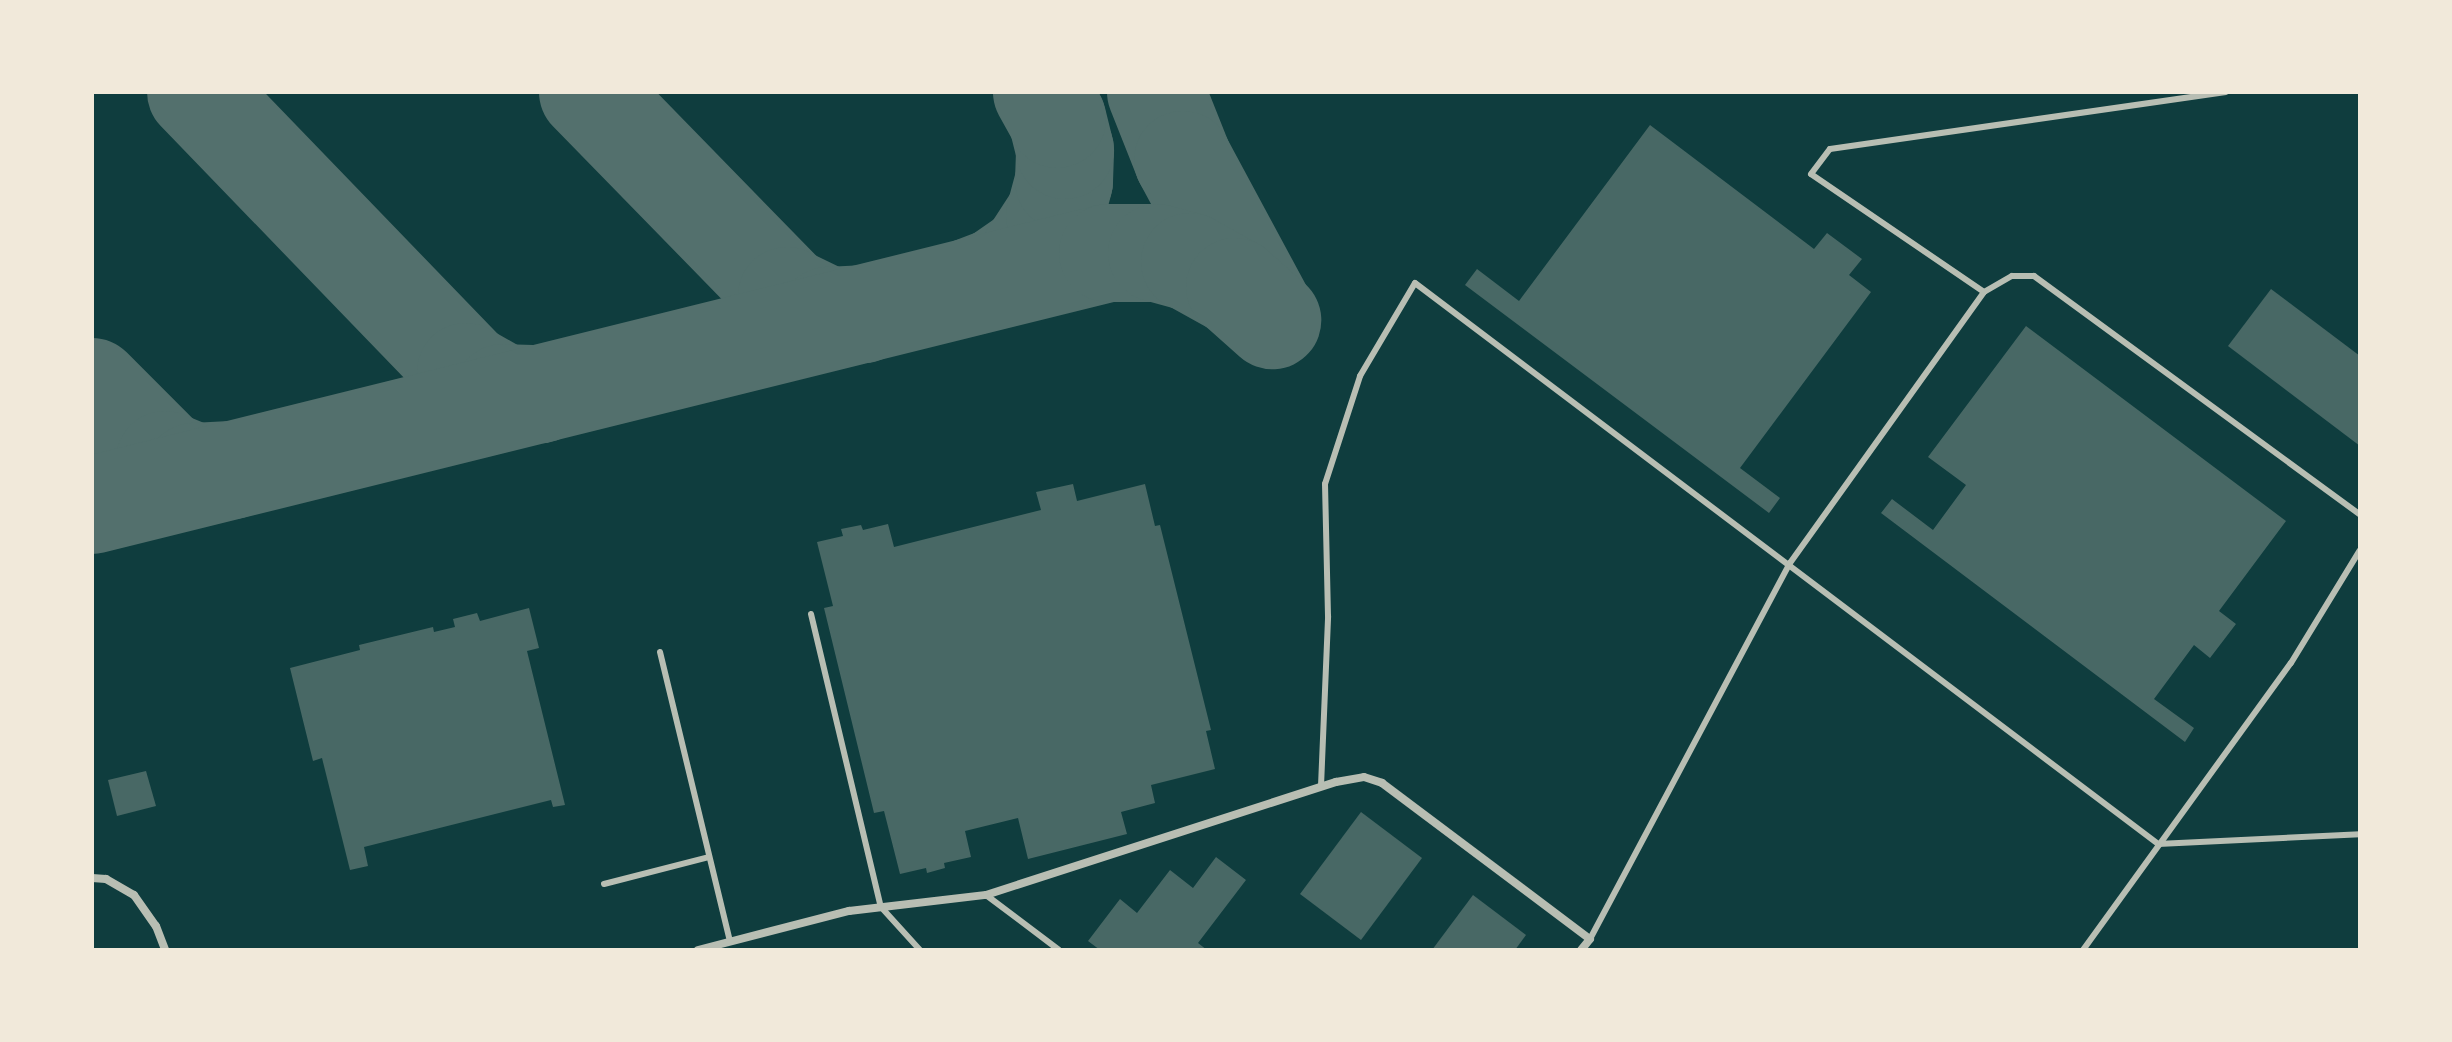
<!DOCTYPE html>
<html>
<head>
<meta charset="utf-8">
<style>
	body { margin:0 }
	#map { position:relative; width:2452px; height:1042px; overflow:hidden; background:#0f3d3e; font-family:Ubuntu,sans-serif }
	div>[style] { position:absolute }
	.taxiway>* { height:98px; margin:-49px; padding:0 49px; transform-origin:49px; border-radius:49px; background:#53706d }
	.building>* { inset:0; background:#486865 }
	.service>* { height:6px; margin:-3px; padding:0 3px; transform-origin:3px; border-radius:3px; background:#b8beb3 }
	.minor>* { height:8px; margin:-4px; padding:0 4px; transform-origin:4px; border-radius:4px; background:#b8beb3 }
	span { translate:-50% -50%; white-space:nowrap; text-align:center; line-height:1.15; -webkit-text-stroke:6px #f1e9da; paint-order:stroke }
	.frame { position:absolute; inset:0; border:94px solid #f1e9da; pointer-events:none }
</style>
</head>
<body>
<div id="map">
	<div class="taxiway">
		<i style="left:196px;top:92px;width:389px;rotate:46deg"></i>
		<i style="left:466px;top:372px;width:43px;rotate:29.6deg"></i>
		<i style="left:503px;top:393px;width:37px;rotate:2deg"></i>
		<i style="left:588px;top:92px;width:285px;rotate:45.7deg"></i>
		<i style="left:787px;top:296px;width:46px;rotate:26deg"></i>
		<i style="left:828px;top:316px;width:35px;rotate:-3deg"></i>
		<i style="left:1156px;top:92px;width:73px;rotate:68.3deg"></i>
		<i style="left:1183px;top:160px;width:173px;rotate:61.7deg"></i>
		<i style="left:973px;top:286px;width:26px;rotate:-21deg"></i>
		<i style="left:997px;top:277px;width:39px;rotate:-35deg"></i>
		<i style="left:1029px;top:255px;width:48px;rotate:-57deg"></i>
		<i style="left:1055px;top:215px;width:35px;rotate:-75deg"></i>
		<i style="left:1064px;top:181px;width:31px;rotate:-88deg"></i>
		<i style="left:1065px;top:150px;width:32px;rotate:-104deg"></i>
		<i style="left:1057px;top:119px;width:31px;rotate:-119deg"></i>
		<i style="left:92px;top:387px;width:103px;rotate:45deg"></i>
		<i style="left:165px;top:460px;width:31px;rotate:22deg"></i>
		<i style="left:194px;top:472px;width:38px;rotate:-3deg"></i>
		<i style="left:92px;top:505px;width:1047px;rotate:-13.93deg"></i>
		<i style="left:1108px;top:253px;width:49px"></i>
		<i style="left:1157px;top:253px;width:34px;rotate:15deg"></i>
		<i style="left:1190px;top:262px;width:51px;rotate:29.1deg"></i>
		<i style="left:1235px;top:287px;width:50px;rotate:41.7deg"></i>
	</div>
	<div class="building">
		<i style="clip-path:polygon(1650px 125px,1814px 249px,1827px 233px,1862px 259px,1849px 275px,1871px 292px,1740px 468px,1780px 498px,1769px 513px,1465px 285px,1477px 269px,1519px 301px)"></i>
		<i style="clip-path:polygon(2271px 289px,2360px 356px,2360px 446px,2228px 346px)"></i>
		<i style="clip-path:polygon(2026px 326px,2286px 521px,2219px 611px,2236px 624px,2210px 658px,2194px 645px,2154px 699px,2194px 728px,2185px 742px,1881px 513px,1892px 499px,1933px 530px,1966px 485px,1928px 457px)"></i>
		<i style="clip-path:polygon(1073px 484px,1077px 501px,1145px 484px,1155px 526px,1160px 525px,1211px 730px,1206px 731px,1215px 769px,1151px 785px,1155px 803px,1121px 812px,1127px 834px,1028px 859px,1018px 818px,965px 831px,971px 857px,944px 863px,945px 868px,927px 873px,926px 868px,900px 874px,884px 811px,874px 813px,824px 608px,833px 606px,817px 542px,843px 536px,841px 529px,861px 525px,863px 530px,888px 524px,894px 547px,1041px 510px,1036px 492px)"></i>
		<i style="clip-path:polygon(529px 608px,539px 648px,527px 651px,565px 805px,553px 807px,551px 800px,364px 847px,368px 866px,350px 870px,322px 758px,313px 761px,290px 668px,360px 650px,359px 645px,433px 627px,434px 632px,455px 627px,453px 619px,477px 613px,480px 621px)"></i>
		<i style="clip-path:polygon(146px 771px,156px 806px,117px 816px,108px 780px)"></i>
		<i style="clip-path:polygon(1361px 812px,1422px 858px,1361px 940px,1300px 894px)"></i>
		<i style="clip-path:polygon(1216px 857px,1246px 880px,1198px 943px,1207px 950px,1100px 950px,1088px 941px,1120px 899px,1137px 913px,1170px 870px,1193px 888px)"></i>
		<i style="clip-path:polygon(1473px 895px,1526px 935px,1515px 950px,1432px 950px)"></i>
	</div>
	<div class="service">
		<i style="left:1984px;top:292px;width:209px;rotate:-145.7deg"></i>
		<i style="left:1811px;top:174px;width:31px;rotate:-53deg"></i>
		<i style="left:1830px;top:149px;width:400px;rotate:-8.2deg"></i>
		<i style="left:811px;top:614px;width:301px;rotate:76.6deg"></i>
		<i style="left:881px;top:907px;width:58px;rotate:47.8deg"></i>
		<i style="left:660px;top:652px;width:297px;rotate:76.4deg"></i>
		<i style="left:1321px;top:786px;width:170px;rotate:-87.6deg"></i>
		<i style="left:1328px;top:616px;width:132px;rotate:-91.3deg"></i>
		<i style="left:1325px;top:484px;width:114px;rotate:-72deg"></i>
		<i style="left:1360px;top:376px;width:108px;rotate:-59.4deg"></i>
		<i style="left:1415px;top:283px;width:931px;rotate:37.05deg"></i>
		<i style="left:2158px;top:844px;width:202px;rotate:-2.8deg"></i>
		<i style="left:604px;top:884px;width:108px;rotate:-14.4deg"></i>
		<i style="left:986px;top:895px;width:91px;rotate:37deg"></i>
		<i style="left:1590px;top:939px;width:426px;rotate:-62deg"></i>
		<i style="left:1790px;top:563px;width:333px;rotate:-54.4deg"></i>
		<i style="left:1984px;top:292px;width:32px;rotate:-30deg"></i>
		<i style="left:2012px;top:276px;width:22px"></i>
		<i style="left:2034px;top:276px;width:404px;rotate:36.2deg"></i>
		<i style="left:2083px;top:950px;width:354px;rotate:-54.1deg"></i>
		<i style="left:2291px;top:663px;width:132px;rotate:-58.6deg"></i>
	</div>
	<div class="minor">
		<i style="left:92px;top:878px;width:14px;rotate:4deg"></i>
		<i style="left:106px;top:879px;width:32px;rotate:30deg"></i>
		<i style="left:134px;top:895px;width:38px;rotate:55deg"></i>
		<i style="left:156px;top:926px;width:26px;rotate:69deg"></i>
		<i style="left:698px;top:950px;width:156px;rotate:-14.5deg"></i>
		<i style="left:849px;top:911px;width:138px;rotate:-6.7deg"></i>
		<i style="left:986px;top:895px;width:368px;rotate:-17.9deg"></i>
		<i style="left:1336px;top:782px;width:28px;rotate:-10deg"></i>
		<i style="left:1364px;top:777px;width:19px;rotate:18deg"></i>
		<i style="left:1382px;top:783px;width:260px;rotate:36.9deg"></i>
		<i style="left:1590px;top:939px;width:14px;rotate:129deg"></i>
	</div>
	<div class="frame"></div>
</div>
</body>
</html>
